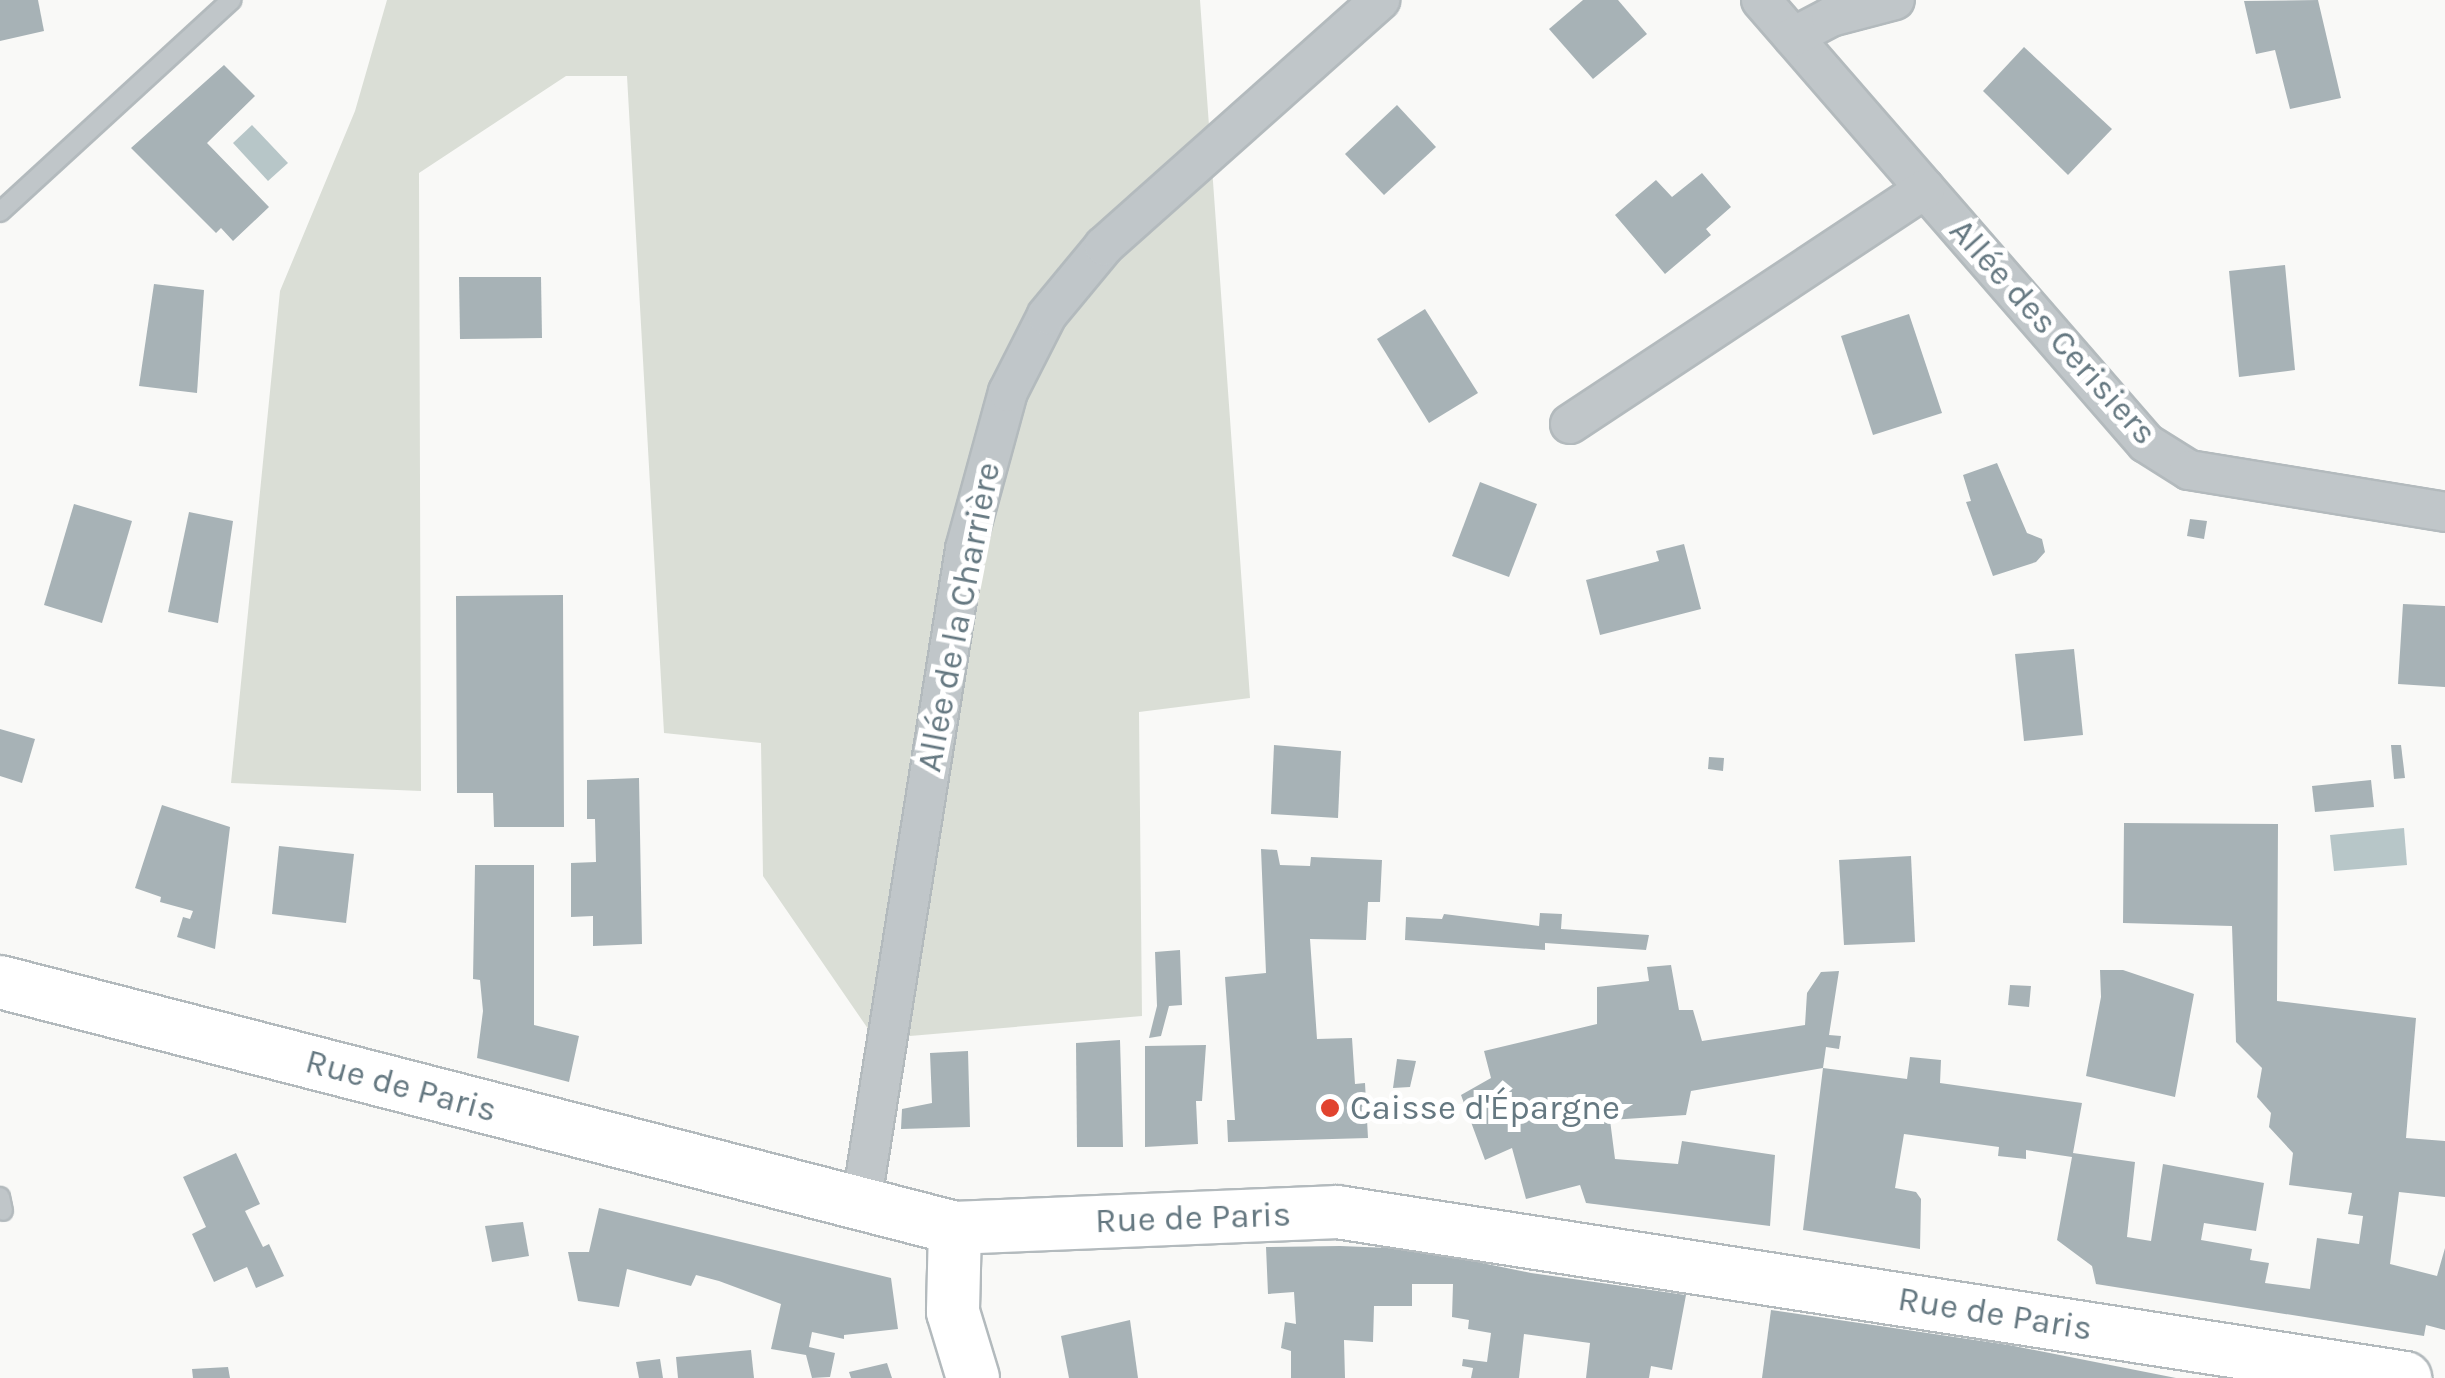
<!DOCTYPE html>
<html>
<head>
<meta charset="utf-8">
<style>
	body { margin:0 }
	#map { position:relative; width:2445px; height:1378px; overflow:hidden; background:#f9f9f7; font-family:Karla,sans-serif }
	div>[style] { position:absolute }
	.green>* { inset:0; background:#daded6 }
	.water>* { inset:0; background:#b7c6c8 }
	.building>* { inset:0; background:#a7b2b6 }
	.roads { filter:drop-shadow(2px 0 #b3babd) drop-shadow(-2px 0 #b3babd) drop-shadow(0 2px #b3babd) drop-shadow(0 -2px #b3babd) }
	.lane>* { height:18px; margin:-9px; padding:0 9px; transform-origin:9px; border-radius:9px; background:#c0c6c9 }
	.street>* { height:38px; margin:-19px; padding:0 19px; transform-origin:19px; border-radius:19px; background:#c0c6c9 }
	.secondary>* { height:52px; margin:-26px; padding:0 26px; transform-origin:26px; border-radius:26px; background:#fff }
	.dots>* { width:28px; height:28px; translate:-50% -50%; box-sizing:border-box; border:5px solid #fff; border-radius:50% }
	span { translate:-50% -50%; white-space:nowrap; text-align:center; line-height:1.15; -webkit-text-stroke:10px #fff; paint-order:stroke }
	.street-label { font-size:35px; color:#657881 }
	.poi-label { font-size:35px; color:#657881 }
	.left { translate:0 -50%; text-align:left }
</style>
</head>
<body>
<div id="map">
	<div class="green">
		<i style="clip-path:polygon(387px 0,1200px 0,1250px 698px,1139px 712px,1142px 1016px,875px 1039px,763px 876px,761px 743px,664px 733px,627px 76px,566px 76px,419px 173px,421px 791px,231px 783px,280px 291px,355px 111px)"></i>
	</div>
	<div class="water">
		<i style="clip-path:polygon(252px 125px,288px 163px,268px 181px,233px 143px)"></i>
		<i style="clip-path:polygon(2404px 828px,2407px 865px,2334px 871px,2330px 835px)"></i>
	</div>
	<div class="building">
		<i style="clip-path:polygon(0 0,38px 0,44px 31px,0 41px)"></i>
		<i style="clip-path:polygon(1583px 0,1618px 0,1647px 34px,1593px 79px,1549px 29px)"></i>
		<i style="clip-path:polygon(2318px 0,2341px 98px,2290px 109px,2275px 50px,2256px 54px,2244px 1px)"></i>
		<i style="clip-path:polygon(2024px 47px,2112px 129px,2068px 175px,1983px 91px)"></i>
		<i style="clip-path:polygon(224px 65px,255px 96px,207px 143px,269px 207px,233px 241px,221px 228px,216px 233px,131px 148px)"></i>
		<i style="clip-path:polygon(1397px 105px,1436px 147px,1384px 195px,1345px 154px)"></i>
		<i style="clip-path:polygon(1702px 173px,1731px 207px,1706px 229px,1711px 235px,1665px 274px,1615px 215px,1656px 180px,1672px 197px)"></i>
		<i style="clip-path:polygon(2285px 265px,2295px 370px,2239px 377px,2229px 271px)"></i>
		<i style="clip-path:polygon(459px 277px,541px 277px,542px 338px,460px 339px)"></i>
		<i style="clip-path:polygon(154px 284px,204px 290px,197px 393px,139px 386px)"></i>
		<i style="clip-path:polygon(1425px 309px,1478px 393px,1429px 423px,1377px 339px)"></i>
		<i style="clip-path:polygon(1909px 314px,1942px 413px,1873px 435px,1841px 336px)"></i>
		<i style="clip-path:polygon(1997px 463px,2027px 533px,2042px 539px,2045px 552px,2036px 562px,1993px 576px,1966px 502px,1971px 501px,1963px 475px)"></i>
		<i style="clip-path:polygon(1480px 482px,1537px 504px,1509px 577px,1452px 556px)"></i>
		<i style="clip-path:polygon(74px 504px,132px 521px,102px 623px,44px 605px)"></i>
		<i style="clip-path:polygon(189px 512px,233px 521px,218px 623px,168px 612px)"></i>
		<i style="clip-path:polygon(2190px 519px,2207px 521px,2204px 539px,2187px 536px)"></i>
		<i style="clip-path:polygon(1684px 544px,1701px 609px,1600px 635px,1586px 580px,1659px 561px,1656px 551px)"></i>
		<i style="clip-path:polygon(563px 595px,564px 827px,494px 827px,493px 793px,457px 793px,456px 596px)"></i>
		<i style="clip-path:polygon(2403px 604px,2445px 606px,2445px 687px,2398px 684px)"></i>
		<i style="clip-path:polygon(2074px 649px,2083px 735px,2024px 741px,2015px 654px)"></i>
		<i style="clip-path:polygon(0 729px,35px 739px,22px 783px,0 776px)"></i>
		<i style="clip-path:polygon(1274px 745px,1341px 751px,1338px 818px,1271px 814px)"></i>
		<i style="clip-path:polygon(2391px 745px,2401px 745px,2405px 778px,2394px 779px)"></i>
		<i style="clip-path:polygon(1709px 757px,1724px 758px,1723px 771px,1708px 769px)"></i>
		<i style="clip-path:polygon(639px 778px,642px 944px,593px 946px,593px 916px,571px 917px,571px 863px,596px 862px,595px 819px,587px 819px,587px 780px)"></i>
		<i style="clip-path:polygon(2371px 780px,2374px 807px,2315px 812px,2312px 786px)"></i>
		<i style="clip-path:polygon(162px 805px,230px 827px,215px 949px,177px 937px,183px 917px,190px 919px,193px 911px,160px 902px,161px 897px,135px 888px)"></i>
		<i style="clip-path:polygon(2124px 823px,2278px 824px,2277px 1001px,2416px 1018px,2406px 1138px,2445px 1141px,2445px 1197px,2399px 1192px,2390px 1264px,2437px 1276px,2445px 1248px,2445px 1330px,2426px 1325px,2424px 1336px,2096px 1284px,2092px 1266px,2057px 1240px,2072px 1157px,2026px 1150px,2026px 1159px,1998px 1156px,1999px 1147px,1904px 1134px,1895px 1188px,1916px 1192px,1921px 1199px,1920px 1249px,1803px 1230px,1823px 1068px,1907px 1079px,1910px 1057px,1941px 1060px,1940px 1083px,2082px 1103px,2073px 1153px,2135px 1162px,2127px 1237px,2151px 1241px,2163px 1164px,2264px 1183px,2256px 1231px,2204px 1223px,2201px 1240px,2252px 1249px,2250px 1260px,2269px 1263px,2265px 1283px,2310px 1289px,2317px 1238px,2359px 1244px,2363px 1216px,2348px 1214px,2352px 1193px,2289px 1185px,2293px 1153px,2269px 1127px,2271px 1113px,2257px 1097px,2262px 1068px,2236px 1042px,2232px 926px,2123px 923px)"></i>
		<i style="clip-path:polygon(279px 846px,354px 854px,346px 923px,272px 914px)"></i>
		<i style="clip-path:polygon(1261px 849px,1277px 850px,1280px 865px,1310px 866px,1311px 857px,1382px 860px,1380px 902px,1368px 902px,1366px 940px,1310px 939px,1317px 1039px,1352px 1038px,1355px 1084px,1365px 1083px,1368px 1138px,1228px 1142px,1227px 1120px,1235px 1120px,1225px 977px,1266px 973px)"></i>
		<i style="clip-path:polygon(1911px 856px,1915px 942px,1844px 945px,1839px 860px)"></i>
		<i style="clip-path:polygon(475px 865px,534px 865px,534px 1025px,579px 1036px,569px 1082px,477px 1058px,483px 1011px,480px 980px,473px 979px)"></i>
		<i style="clip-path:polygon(1540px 913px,1562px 914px,1561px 929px,1649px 935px,1646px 950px,1545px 943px,1545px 950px,1405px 940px,1406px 917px,1442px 919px,1444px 914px,1539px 926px)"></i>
		<i style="clip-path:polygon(1180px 950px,1182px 1005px,1169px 1006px,1161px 1036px,1149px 1038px,1157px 1006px,1155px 952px)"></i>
		<i style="clip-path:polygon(1671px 965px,1679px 1010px,1693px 1010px,1702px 1041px,1805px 1025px,1807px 993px,1821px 972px,1839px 971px,1829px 1035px,1841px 1036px,1839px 1049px,1826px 1047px,1823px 1068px,1691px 1091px,1686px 1115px,1610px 1120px,1615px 1159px,1678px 1164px,1682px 1141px,1775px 1155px,1770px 1226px,1586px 1203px,1580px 1185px,1526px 1199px,1512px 1148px,1485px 1160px,1461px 1095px,1491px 1078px,1484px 1051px,1597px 1024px,1597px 987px,1649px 981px,1647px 967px)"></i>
		<i style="clip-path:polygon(2100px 970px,2123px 970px,2194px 994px,2175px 1097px,2086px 1076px,2101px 997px)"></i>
		<i style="clip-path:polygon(2010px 985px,2031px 986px,2029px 1007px,2008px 1005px)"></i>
		<i style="clip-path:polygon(1120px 1040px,1123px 1147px,1077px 1147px,1076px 1043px)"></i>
		<i style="clip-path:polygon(1206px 1045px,1202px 1101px,1196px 1101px,1198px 1144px,1145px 1147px,1145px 1046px)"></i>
		<i style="clip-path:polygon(968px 1051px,970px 1127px,901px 1129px,902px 1109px,932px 1103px,930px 1053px)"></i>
		<i style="clip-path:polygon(1397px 1059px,1416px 1061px,1410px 1087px,1393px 1088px)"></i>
		<i style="clip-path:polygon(236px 1153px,260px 1204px,245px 1211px,263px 1247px,269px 1244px,284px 1276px,256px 1288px,247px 1267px,214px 1282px,192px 1234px,206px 1227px,183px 1177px)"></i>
		<i style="clip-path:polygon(599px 1208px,891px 1278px,898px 1329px,844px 1335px,844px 1339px,812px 1332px,809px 1347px,835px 1353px,830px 1377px,812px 1378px,806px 1355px,771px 1349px,781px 1304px,719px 1281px,696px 1275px,691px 1286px,627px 1269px,619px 1307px,578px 1301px,568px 1252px,589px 1252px)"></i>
		<i style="clip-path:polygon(523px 1222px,529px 1256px,492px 1262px,485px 1226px)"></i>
		<i style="clip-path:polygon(1340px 1246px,1414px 1249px,1531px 1273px,1686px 1295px,1672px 1370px,1651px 1366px,1649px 1378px,1586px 1378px,1590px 1343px,1524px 1334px,1519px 1378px,1471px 1378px,1473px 1368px,1462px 1366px,1463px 1359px,1487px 1362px,1491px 1333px,1468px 1329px,1469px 1320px,1452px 1317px,1453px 1284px,1412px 1284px,1412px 1306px,1374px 1306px,1373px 1342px,1344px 1340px,1345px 1378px,1291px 1378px,1291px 1351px,1281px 1348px,1285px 1322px,1296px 1324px,1294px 1292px,1268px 1294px,1266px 1247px)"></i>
		<i style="clip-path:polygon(1771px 1310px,2009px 1345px,2176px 1378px,1762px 1378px)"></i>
		<i style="clip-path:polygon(1130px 1320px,1138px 1378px,1069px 1378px,1061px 1336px)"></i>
		<i style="clip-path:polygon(751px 1350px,754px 1378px,678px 1378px,676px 1357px)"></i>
		<i style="clip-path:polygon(660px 1359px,663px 1378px,639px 1378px,636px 1362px)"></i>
		<i style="clip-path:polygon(887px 1363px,892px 1378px,851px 1378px,849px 1372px)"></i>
		<i style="clip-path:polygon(228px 1367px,230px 1378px,193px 1378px,192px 1369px)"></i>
	</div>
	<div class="roads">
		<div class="lane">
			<i style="left:0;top:212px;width:314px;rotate:-42.5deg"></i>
			<i style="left:0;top:1197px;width:14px;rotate:78deg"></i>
		</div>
		<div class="street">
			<i style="left:1761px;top:0;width:587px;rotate:49.01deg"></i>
			<i style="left:2146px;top:443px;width:51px;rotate:32.1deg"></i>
			<i style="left:2189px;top:470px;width:259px;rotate:9.3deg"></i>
			<i style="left:1793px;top:37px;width:43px;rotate:-27.8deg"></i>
			<i style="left:1831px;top:17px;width:66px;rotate:-14.9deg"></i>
			<i style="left:1570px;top:424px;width:426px;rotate:-33.5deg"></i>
			<i style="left:861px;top:1205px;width:664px;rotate:-80.99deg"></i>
			<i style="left:965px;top:549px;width:163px;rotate:-74.7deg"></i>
			<i style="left:1008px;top:392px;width:86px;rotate:-63.1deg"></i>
			<i style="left:1047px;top:315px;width:89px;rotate:-50.4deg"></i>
			<i style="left:1104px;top:246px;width:370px;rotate:-41.7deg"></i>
		</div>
		<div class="secondary">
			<i style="left:0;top:982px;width:986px;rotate:14.44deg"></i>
			<i style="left:955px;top:1228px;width:382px;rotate:-2.4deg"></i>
			<i style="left:1337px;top:1212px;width:1081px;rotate:8.83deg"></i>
			<i style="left:955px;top:1228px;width:84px;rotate:91.4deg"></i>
			<i style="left:953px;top:1312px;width:69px;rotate:73.1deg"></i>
		</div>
	</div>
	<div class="dots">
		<i style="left:1330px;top:1108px;background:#e1432f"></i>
	</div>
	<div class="street-label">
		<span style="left:2053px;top:332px;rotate:48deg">Allée des Cerisiers</span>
		<span style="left:959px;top:617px;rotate:-79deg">Allée de la Charrière</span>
		<span style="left:401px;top:1086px;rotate:15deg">Rue de Paris</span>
		<span style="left:1193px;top:1218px;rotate:-2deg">Rue de Paris</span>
		<span style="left:1995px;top:1314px;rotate:9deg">Rue de Paris</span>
	</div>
	<div class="poi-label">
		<span class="left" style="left:1350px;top:1108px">Caisse d'Épargne</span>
	</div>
</div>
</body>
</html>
